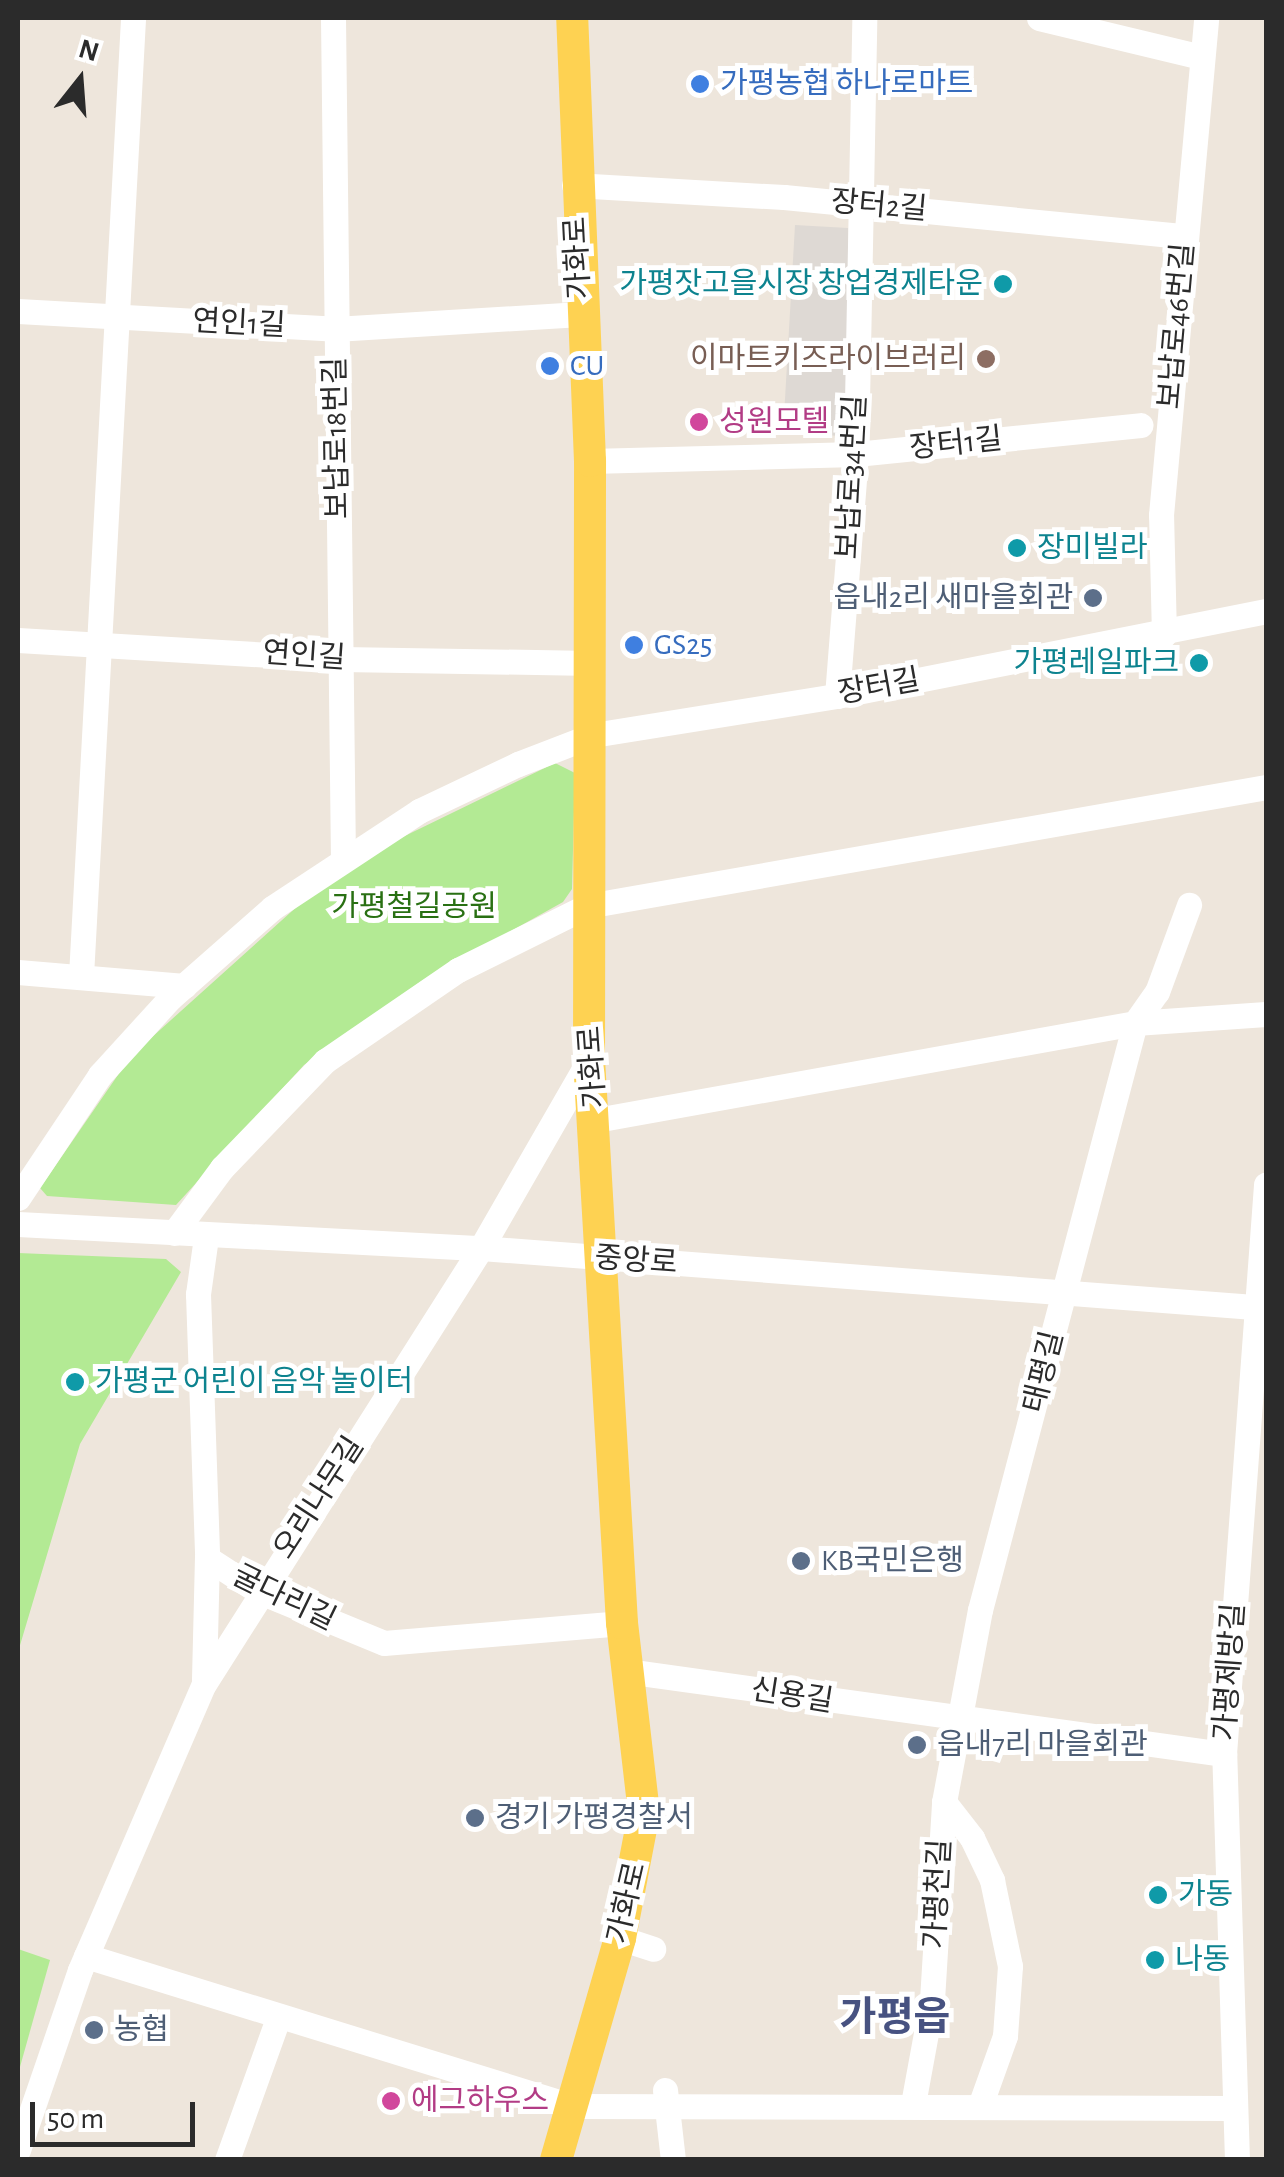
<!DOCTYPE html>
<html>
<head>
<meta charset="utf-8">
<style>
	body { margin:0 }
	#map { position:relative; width:1284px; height:2177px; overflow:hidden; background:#eee6dc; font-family:"Alegreya Sans","Noto Sans KR",sans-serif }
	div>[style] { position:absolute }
	.green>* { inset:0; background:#b3ea94 }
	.plaza>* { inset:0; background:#ded9d4 }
	.minor>* { height:25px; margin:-12.5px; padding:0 12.5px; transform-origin:12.5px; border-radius:12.5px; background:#fff }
	.major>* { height:32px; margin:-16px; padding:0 16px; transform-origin:16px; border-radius:16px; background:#fed252 }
	.dots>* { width:28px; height:28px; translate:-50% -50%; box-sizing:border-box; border:5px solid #fff; border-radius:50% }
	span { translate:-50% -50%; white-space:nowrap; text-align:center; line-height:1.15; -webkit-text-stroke:10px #fff; paint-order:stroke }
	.shop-label { font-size:30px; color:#366cbe }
	.left { translate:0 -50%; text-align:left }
	.street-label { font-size:30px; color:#2b2b2b }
	.culture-label { font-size:30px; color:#0d838f }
	.right { translate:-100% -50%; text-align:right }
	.education-label { font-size:30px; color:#785e54 }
	.hotel-label { font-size:30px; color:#b23c85 }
	.service-label { font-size:30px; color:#4e5e75 }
	.park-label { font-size:30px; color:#297013 }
	.district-label { font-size:40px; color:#475281; font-weight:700 }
	.frame { position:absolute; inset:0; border:20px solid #2b2b2b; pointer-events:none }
	.north { position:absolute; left:30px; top:30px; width:100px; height:100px; -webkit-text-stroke:8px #fff; paint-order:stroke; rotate:17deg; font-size:28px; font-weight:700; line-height:40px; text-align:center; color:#2b2b2b }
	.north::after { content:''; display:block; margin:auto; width:35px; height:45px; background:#2b2b2b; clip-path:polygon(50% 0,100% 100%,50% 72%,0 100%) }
	.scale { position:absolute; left:30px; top:2102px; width:165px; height:45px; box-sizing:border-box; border:5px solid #2b2b2b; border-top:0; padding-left:12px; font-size:30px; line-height:35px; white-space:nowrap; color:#2b2b2b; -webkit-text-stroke:8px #fff; paint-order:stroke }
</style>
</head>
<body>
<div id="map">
	<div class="green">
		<i style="clip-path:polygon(555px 763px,575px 773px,572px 889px,563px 902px,423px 980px,304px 1065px,176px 1205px,47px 1196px,40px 1188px,131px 1056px,311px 894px,378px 849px)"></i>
		<i style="clip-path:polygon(18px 1253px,166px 1259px,181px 1272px,80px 1444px,18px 1652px)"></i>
		<i style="clip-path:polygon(18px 1949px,50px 1960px,18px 2074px)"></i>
	</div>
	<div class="plaza">
		<i style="clip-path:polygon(795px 225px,848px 228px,848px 436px,783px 434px)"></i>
	</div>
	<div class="minor">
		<i style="left:333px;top:18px;width:840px;rotate:89.32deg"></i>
		<i style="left:1039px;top:18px;width:167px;rotate:13.5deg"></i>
		<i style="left:574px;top:185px;width:210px;rotate:3.3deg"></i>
		<i style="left:784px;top:197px;width:402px;rotate:5.6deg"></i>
		<i style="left:18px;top:311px;width:318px;rotate:3.2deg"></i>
		<i style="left:335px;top:329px;width:246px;rotate:-3.5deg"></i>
		<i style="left:590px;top:461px;width:266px;rotate:-1.5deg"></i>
		<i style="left:856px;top:454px;width:286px;rotate:-5.8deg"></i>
		<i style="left:1164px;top:635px;width:120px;rotate:-91.4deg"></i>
		<i style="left:1161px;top:515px;width:499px;rotate:-84.8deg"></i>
		<i style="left:18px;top:640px;width:324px;rotate:3.4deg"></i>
		<i style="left:341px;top:659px;width:251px;rotate:0.9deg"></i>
		<i style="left:837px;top:696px;width:243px;rotate:-85.5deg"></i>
		<i style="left:856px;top:454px;width:436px;rotate:-88.9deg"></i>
		<i style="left:18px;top:972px;width:167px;rotate:4.8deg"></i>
		<i style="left:81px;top:976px;width:959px;rotate:-86.89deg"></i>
		<i style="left:596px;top:1120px;width:548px;rotate:-10.2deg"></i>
		<i style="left:1135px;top:1023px;width:131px;rotate:-3.9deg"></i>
		<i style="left:18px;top:1198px;width:148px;rotate:-56.3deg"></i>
		<i style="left:100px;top:1075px;width:104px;rotate:-47.7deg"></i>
		<i style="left:170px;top:998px;width:136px;rotate:-41.4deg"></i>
		<i style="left:272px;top:908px;width:176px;rotate:-33.4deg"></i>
		<i style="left:419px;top:811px;width:110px;rotate:-25.4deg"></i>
		<i style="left:518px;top:764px;width:80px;rotate:-21.1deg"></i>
		<i style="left:593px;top:735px;width:247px;rotate:-9.1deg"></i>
		<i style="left:837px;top:696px;width:437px;rotate:-11.2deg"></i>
		<i style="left:18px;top:1224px;width:464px;rotate:3deg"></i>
		<i style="left:481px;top:1248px;width:775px;rotate:4.36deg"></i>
		<i style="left:174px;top:1233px;width:81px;rotate:-53.6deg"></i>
		<i style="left:222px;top:1168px;width:149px;rotate:-46.1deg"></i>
		<i style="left:325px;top:1061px;width:161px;rotate:-34.4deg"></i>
		<i style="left:458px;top:970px;width:144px;rotate:-26.4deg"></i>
		<i style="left:587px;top:906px;width:689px;rotate:-9.94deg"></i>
		<i style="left:206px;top:1237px;width:58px;rotate:98deg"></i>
		<i style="left:198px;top:1294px;width:264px;rotate:88deg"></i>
		<i style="left:207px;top:1558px;width:61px;rotate:32.9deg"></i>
		<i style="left:258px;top:1591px;width:136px;rotate:22.4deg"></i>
		<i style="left:384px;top:1643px;width:239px;rotate:-4.8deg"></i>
		<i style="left:626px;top:1671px;width:604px;rotate:7.9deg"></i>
		<i style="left:204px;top:1679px;width:121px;rotate:-88.6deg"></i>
		<i style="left:944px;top:1802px;width:46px;rotate:52.1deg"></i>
		<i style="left:972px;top:1838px;width:47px;rotate:64.5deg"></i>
		<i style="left:992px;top:1880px;width:88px;rotate:78.2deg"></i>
		<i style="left:1010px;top:1966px;width:70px;rotate:94.1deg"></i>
		<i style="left:1005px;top:2036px;width:74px;rotate:109.7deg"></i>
		<i style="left:620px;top:1938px;width:35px;rotate:18deg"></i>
		<i style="left:86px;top:1956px;width:509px;rotate:17.15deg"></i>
		<i style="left:572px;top:2106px;width:661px;rotate:0.17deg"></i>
		<i style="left:665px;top:2090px;width:70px;rotate:83.5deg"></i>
		<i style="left:913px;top:2104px;width:106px;rotate:-79.6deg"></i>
		<i style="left:932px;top:2000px;width:198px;rotate:-86.5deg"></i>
		<i style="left:944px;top:1802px;width:195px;rotate:-79.4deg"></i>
		<i style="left:980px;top:1610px;width:607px;rotate:-75.21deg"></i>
		<i style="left:1135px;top:1023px;width:38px;rotate:-55deg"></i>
		<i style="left:1157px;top:992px;width:93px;rotate:-69.8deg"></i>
		<i style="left:18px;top:2150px;width:190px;rotate:-71deg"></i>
		<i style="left:80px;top:1970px;width:312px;rotate:-66.6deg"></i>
		<i style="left:204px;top:1684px;width:517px;rotate:-57.57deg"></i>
		<i style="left:481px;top:1248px;width:217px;rotate:-60.1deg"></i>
		<i style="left:227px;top:2160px;width:151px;rotate:-70.2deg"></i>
		<i style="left:1237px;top:2160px;width:406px;rotate:-91.8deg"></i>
		<i style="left:1224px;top:1754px;width:571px;rotate:-85.78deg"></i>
	</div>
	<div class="major">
		<i style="left:556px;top:2160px;width:231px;rotate:-73.9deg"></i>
		<i style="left:620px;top:1938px;width:127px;rotate:-79.1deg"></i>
		<i style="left:644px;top:1813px;width:191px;rotate:-96.6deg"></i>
		<i style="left:622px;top:1623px;width:564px;rotate:-93.35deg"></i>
		<i style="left:589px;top:1060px;width:599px;rotate:-89.9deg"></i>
		<i style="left:590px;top:461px;width:443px;rotate:-92.3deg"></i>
	</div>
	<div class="dots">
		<i style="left:700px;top:84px;background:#3f7fe0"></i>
		<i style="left:1003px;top:284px;background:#0f9aa8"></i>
		<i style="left:986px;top:359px;background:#8d6e63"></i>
		<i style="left:550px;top:366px;background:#3f7fe0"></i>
		<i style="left:699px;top:422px;background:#d1479c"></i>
		<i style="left:1017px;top:548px;background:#0f9aa8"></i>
		<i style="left:1093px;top:598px;background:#5c6f8a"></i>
		<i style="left:634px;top:645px;background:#3f7fe0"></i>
		<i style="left:1199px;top:663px;background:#0f9aa8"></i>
		<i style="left:75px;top:1382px;background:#0f9aa8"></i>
		<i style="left:801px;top:1561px;background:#5c6f8a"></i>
		<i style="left:917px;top:1745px;background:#5c6f8a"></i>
		<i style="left:475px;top:1818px;background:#5c6f8a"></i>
		<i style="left:1158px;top:1895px;background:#0f9aa8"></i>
		<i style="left:1155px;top:1960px;background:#0f9aa8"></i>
		<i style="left:94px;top:2030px;background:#5c6f8a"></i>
		<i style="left:391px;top:2101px;background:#d1479c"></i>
	</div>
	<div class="shop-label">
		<span class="left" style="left:720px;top:84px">가평농협 하나로마트</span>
		<span class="left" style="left:570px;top:366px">CU</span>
		<span class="left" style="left:654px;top:645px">GS25</span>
	</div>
	<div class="street-label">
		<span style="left:879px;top:206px;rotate:5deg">장터2길</span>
		<span style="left:578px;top:258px;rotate:-93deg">가화로</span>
		<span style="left:239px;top:324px;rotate:3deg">연인1길</span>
		<span style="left:1177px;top:326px;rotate:-85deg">보납로46번길</span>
		<span style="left:337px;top:438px;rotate:-91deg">보납로18번길</span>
		<span style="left:956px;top:444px;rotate:-6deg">장터1길</span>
		<span style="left:852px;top:477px;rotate:-87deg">보납로34번길</span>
		<span style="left:304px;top:656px;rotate:4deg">연인길</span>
		<span style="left:879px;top:687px;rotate:-10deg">장터길</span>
		<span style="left:593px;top:1067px;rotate:-94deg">가화로</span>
		<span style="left:636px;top:1261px;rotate:4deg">중앙로</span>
		<span style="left:1044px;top:1372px;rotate:-76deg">태평길</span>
		<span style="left:319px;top:1498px;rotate:-57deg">오리나무길</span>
		<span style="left:284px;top:1598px;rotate:26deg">굴다리길</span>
		<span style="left:1230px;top:1672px;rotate:-86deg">가평제방길</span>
		<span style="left:792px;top:1696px;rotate:9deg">신용길</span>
		<span style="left:938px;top:1894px;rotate:-87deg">가평천길</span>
		<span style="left:627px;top:1903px;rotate:-77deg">가화로</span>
	</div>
	<div class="culture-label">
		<span class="right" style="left:983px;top:284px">가평잣고을시장 창업경제타운</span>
		<span class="left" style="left:1037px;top:548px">장미빌라</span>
		<span class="right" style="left:1179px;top:663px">가평레일파크</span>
		<span class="left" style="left:95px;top:1382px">가평군 어린이 음악 놀이터</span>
		<span class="left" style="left:1178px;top:1895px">가동</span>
		<span class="left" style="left:1175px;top:1960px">나동</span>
	</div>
	<div class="education-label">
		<span class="right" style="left:966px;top:359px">이마트키즈라이브러리</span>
	</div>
	<div class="hotel-label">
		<span class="left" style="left:719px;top:422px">성원모텔</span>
		<span class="left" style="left:411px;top:2101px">에그하우스</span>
	</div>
	<div class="service-label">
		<span class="right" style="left:1073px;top:598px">읍내2리 새마을회관</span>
		<span class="left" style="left:821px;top:1561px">KB국민은행</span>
		<span class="left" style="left:937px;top:1745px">읍내7리 마을회관</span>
		<span class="left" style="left:495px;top:1818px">경기 가평경찰서</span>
		<span class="left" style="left:114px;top:2030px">농협</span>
	</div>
	<div class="park-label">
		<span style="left:414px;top:907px">가평철길공원</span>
	</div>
	<div class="district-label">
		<span style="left:895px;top:2018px">가평읍</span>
	</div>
	<div class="frame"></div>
	<div class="north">N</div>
	<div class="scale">50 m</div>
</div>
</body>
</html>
